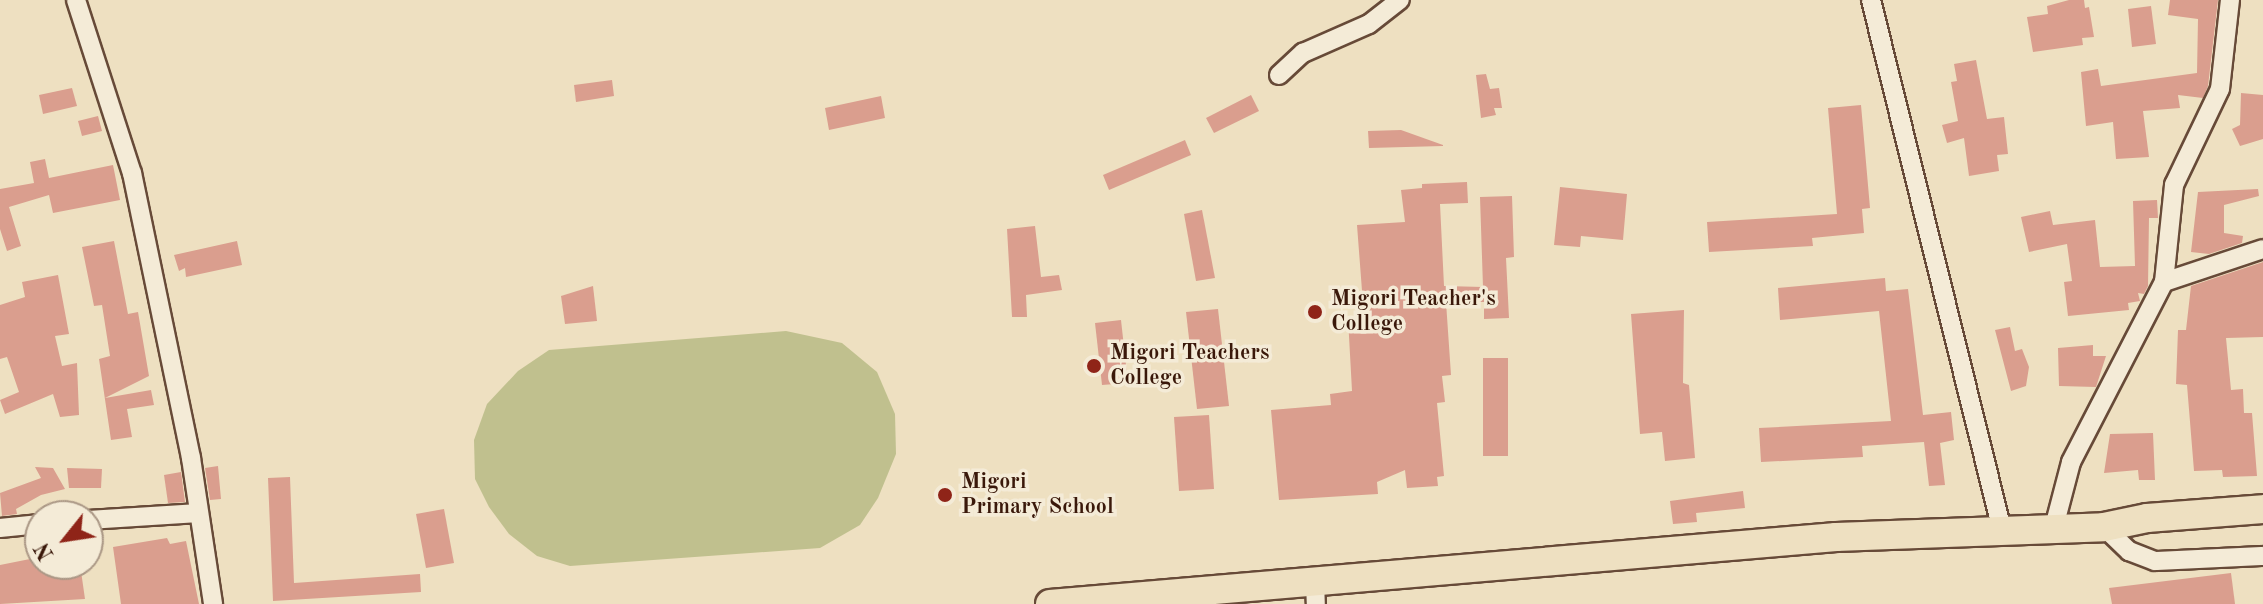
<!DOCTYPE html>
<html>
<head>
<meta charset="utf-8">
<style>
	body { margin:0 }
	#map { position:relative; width:2263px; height:604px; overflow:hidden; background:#eee0c1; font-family:"Old Standard TT",serif }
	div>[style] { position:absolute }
	.green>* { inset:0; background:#c0c08e }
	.building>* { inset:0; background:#da9e8e }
	.roads { filter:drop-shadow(2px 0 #674a38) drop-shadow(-2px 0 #674a38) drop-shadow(0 2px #674a38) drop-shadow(0 -2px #674a38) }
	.minor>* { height:18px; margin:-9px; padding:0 9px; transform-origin:9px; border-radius:9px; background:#f4ebd7 }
	.trunk>* { height:28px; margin:-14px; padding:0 14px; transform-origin:14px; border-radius:14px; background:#eee0c1 }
	.dots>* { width:22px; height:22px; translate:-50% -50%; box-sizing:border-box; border:4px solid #f4ebd7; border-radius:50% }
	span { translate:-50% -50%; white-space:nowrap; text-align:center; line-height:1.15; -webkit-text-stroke:7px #f4ebd7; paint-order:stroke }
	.poi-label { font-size:22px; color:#3a180a; font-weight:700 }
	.left { translate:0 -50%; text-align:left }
	.north { position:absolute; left:24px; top:500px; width:80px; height:80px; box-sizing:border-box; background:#f4ebd7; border:2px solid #aa9785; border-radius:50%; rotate:240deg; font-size:22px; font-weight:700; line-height:32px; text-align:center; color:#3a180a }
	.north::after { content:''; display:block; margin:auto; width:28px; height:36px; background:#8f2418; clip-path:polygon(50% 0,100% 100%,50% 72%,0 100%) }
</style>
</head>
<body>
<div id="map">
	<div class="green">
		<i style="clip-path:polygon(786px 331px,842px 343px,877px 372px,895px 414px,896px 454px,878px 498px,860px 525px,820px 548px,570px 566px,537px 556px,509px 534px,489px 507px,475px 479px,474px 440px,487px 404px,518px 371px,549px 350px)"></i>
	</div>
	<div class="building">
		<i style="clip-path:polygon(2069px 0,2084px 0,2085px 8px,2089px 7px,2094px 37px,2082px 38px,2083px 45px,2033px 52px,2027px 17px,2048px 14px,2047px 6px)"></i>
		<i style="clip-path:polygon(2170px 0,2218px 0,2208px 86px,2203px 98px,2178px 95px,2180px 108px,2143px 111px,2149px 157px,2116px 159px,2113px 122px,2086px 126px,2081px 72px,2098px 69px,2101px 86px,2197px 73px,2198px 19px,2168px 15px)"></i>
		<i style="clip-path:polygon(2151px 6px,2156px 44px,2132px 47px,2128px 9px)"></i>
		<i style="clip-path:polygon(1976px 60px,1987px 119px,2004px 117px,2008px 154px,1997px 155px,1999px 171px,1969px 176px,1964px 138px,1947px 143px,1942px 125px,1958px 121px,1951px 82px,1957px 81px,1954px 64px)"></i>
		<i style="clip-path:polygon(1486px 74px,1490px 89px,1499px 88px,1502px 108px,1494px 108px,1496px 115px,1481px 118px,1476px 75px)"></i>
		<i style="clip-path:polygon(612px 80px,614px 96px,576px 102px,574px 85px)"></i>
		<i style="clip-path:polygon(72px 88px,77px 106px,43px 114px,39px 95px)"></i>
		<i style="clip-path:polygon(2241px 93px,2263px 95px,2263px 139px,2240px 146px,2232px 129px,2240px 125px)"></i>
		<i style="clip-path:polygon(1251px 95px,1259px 111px,1214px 133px,1206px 118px)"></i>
		<i style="clip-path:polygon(881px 96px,885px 118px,829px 130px,825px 108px)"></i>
		<i style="clip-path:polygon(1861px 105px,1870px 208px,1862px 209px,1864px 233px,1812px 238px,1813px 246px,1709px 252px,1707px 222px,1837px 214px,1828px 108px)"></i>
		<i style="clip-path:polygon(98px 116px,102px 131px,82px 136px,78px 121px)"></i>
		<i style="clip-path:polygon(1401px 130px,1443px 145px,1443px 146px,1369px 148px,1368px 131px)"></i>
		<i style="clip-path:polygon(1185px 140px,1191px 155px,1109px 190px,1103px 175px)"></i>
		<i style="clip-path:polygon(45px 159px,49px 178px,113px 165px,120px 200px,53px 213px,49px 195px,9px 207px,21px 246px,7px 251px,0 229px,0 189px,34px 183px,30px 162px)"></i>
		<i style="clip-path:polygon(1467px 182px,1468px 203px,1440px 204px,1444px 286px,1483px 287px,1480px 197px,1512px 196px,1514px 257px,1506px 258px,1509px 318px,1484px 319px,1484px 302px,1446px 302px,1451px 375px,1442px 376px,1445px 402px,1437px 403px,1444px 476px,1437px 477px,1438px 486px,1407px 488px,1405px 470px,1377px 482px,1378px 494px,1279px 500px,1271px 410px,1331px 405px,1330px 394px,1352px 391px,1348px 318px,1364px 317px,1357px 225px,1405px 222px,1401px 190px,1422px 188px,1422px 184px)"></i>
		<i style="clip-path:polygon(1560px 187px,1627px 194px,1623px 240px,1581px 236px,1580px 247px,1554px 245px)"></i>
		<i style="clip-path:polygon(2258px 189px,2259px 196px,2224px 205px,2224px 233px,2243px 236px,2242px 243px,2209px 254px,2191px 252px,2198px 192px)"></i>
		<i style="clip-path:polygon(2157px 200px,2158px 218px,2149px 218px,2148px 286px,2144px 294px,2138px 293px,2140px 301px,2128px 303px,2129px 310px,2068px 316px,2064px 282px,2072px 281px,2067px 244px,2029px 252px,2021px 217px,2050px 211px,2053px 225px,2095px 220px,2100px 267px,2135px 266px,2133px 201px)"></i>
		<i style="clip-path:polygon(1202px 210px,1215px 278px,1196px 281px,1184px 214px)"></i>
		<i style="clip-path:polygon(1035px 226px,1041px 277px,1059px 275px,1062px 290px,1026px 295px,1027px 317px,1012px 317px,1007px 229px)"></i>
		<i style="clip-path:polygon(114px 241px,128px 314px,138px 312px,149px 376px,105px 398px,151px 390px,154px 405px,127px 409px,132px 437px,111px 440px,99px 359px,110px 356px,102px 305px,94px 306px,82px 247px)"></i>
		<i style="clip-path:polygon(237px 241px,242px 265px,186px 277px,185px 268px,179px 271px,174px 255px)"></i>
		<i style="clip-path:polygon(2263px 262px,2263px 337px,2226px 338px,2231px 390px,2243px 389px,2244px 413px,2252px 413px,2257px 476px,2223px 477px,2222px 470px,2194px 471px,2187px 385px,2176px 384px,2178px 330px,2186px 330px,2191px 286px)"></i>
		<i style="clip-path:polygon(58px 275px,69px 334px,55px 336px,62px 366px,77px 363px,79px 415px,60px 417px,53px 394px,5px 414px,0 400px,19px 392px,7px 357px,0 359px,0 305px,25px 297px,22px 282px)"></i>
		<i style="clip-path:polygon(1885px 278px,1886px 291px,1908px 289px,1923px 415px,1951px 412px,1954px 440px,1940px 443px,1945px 485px,1929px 486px,1924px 442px,1862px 446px,1863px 457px,1761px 462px,1759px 428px,1891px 421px,1879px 311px,1780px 320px,1778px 288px)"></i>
		<i style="clip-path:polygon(593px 286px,597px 321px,565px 324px,561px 296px)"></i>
		<i style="clip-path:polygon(1218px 309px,1229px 406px,1197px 409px,1186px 312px)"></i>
		<i style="clip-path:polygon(1684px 310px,1683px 383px,1689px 385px,1695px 458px,1665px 461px,1662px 432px,1640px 434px,1631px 314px)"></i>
		<i style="clip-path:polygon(1121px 320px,1128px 383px,1102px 385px,1095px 323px)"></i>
		<i style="clip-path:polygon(2010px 327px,2015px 351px,2022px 349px,2029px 367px,2026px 386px,2011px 391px,1995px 330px)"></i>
		<i style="clip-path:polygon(2093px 345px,2093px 356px,2106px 356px,2096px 387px,2059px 386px,2058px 348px)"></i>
		<i style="clip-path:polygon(1483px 358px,1508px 358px,1508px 456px,1483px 456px)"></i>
		<i style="clip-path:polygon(1209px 415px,1214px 489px,1179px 491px,1174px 417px)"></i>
		<i style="clip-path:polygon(2153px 433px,2155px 480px,2139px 480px,2138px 470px,2104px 473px,2110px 434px)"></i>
		<i style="clip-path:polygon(218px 466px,221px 499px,210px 500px,205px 468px)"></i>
		<i style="clip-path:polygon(35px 467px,53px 468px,65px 489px,41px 495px,16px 509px,17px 514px,2px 516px,0 493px,41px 478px)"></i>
		<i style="clip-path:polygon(67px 468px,102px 469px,101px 488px,69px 488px)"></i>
		<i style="clip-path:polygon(181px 472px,185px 502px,168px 503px,164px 475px)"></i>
		<i style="clip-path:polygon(290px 477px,294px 583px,420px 574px,421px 592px,273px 601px,268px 478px)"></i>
		<i style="clip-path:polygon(1743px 491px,1745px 508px,1696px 513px,1697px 522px,1673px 524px,1670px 501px)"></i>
		<i style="clip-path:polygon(444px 509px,454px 563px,426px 568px,416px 514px)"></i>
		<i style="clip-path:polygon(167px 538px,170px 544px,186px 541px,199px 604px,121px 604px,113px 547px)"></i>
		<i style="clip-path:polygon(40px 557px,40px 565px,80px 564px,85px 599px,0 604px,0 565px)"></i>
		<i style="clip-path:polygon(2231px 573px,2235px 604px,2112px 604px,2109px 588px)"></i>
	</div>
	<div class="roads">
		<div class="minor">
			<i style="left:76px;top:0;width:182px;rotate:72.1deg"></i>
			<i style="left:132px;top:173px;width:291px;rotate:78.3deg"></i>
			<i style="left:191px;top:458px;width:148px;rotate:81.4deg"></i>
			<i style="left:1871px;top:0;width:546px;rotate:76.12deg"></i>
			<i style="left:1279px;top:75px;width:33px;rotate:-43deg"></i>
			<i style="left:1303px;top:53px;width:72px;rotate:-23.7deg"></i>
			<i style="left:1369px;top:24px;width:39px;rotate:-38deg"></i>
			<i style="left:2164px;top:282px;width:104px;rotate:-18.4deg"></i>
			<i style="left:88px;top:520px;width:111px;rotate:-3.6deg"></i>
			<i style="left:2054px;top:527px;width:67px;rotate:-75.3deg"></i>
			<i style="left:2071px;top:462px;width:203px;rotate:-62.7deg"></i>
			<i style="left:2164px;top:282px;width:98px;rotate:-84.1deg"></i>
			<i style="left:2174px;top:185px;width:106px;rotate:-64.4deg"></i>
			<i style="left:2220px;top:89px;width:90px;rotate:-83.6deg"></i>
			<i style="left:2104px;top:527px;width:35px;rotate:44deg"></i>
			<i style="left:2129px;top:551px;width:28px;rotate:21deg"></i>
			<i style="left:2155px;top:561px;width:108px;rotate:-2.7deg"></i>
			<i style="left:0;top:528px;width:40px;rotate:-5.7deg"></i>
			<i style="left:1315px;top:581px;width:23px;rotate:88deg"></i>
		</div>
		<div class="trunk">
			<i style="left:1050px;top:604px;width:789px;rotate:-4.87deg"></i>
			<i style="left:1836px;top:537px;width:268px;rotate:-2.1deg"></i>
			<i style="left:2104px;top:527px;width:44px;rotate:-11.8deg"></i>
			<i style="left:2147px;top:518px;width:116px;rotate:-4.4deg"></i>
		</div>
	</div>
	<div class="dots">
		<i style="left:1315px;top:312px;background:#8f2418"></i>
		<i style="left:1094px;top:366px;background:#8f2418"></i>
		<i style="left:945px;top:495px;background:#8f2418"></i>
	</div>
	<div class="poi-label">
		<span class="left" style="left:1331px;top:312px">Migori Teacher's<br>College</span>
		<span class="left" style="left:1110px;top:366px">Migori Teachers<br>College</span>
		<span class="left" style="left:961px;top:495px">Migori<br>Primary School</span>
	</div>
	<div class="north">N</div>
</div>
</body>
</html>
